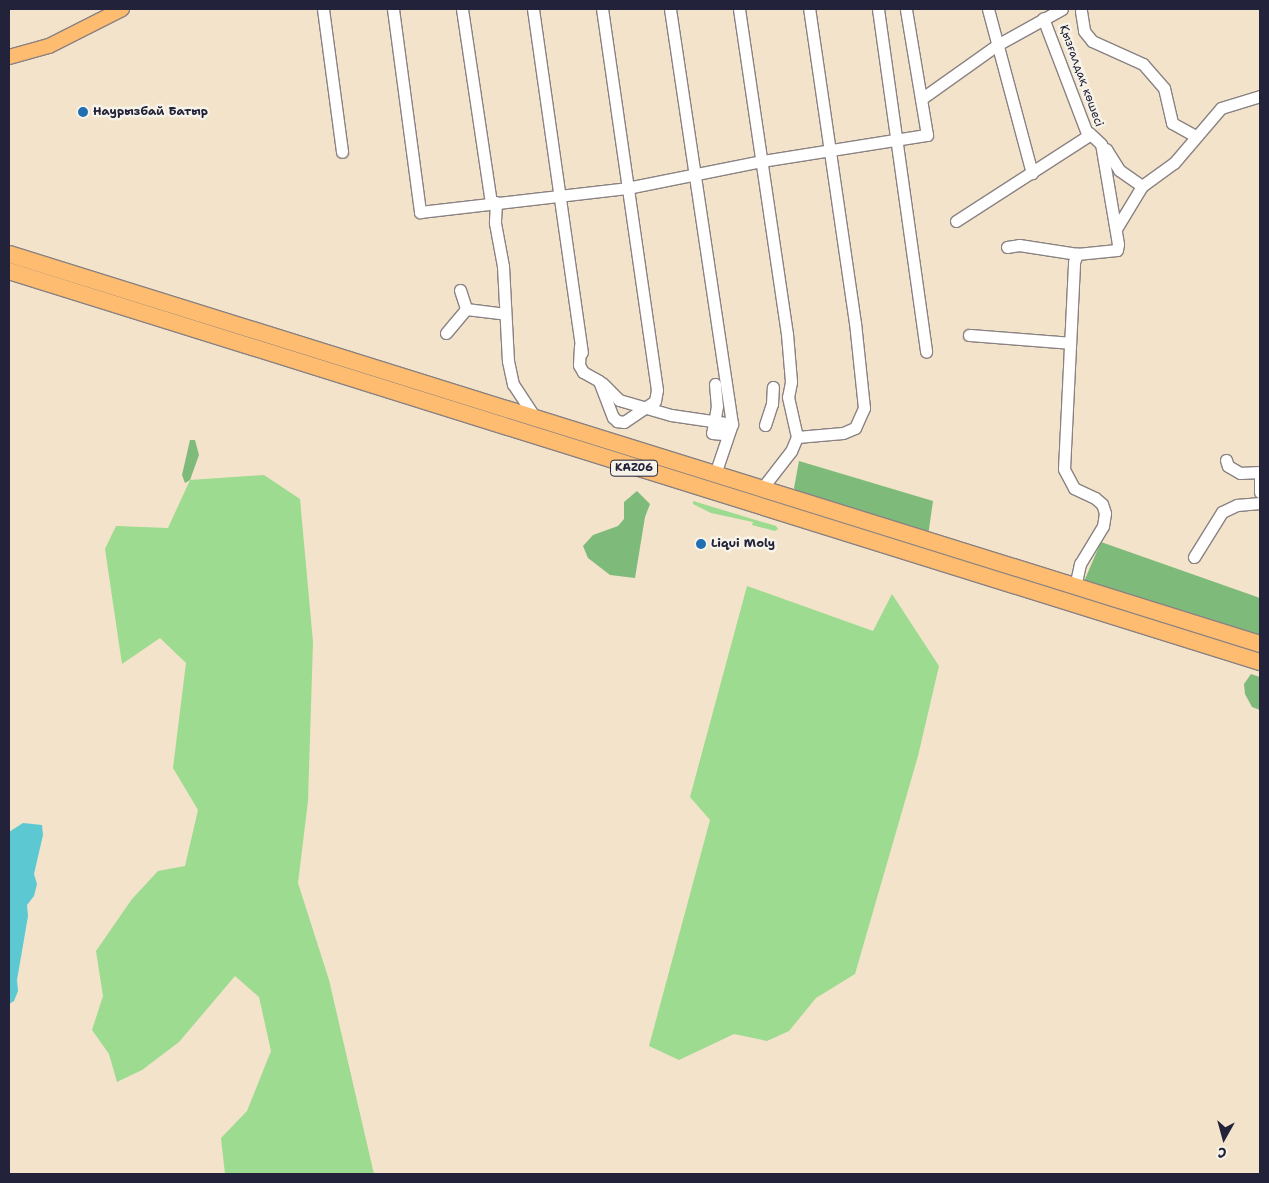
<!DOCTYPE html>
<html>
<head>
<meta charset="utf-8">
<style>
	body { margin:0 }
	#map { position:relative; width:1269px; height:1183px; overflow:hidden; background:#f2e3ca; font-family:"Shantell Sans",sans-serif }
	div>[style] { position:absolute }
	.green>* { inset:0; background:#9ddb90 }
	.forest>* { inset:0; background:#7ebb7a }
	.water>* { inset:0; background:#5cc8d2 }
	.roads { filter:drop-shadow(1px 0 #8a8282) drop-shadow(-1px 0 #8a8282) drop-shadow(0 1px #8a8282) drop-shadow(0 -1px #8a8282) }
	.minor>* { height:11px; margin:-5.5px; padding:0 5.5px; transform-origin:5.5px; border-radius:5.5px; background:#fff }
	.major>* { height:14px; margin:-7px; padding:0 7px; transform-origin:7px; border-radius:7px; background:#fdbc70 }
	.highway>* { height:16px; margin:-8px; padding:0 8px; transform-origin:8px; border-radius:8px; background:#fdbc70 }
	.dots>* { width:14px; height:14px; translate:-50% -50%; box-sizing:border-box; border:2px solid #f7f3e8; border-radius:50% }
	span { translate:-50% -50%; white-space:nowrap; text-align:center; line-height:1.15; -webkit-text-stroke:5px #f7f3e8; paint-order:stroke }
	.shield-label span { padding:1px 4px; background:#f7f3e8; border:1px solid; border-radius:4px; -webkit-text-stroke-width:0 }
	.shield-label { font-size:11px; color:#22223b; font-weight:700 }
	.street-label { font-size:12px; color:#22223b }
	.poi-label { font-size:12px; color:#22223b; font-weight:700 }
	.left { translate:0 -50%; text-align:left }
	.frame { position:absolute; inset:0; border:10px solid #22223b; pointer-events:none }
	.north { position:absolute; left:1199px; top:1113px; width:50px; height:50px; -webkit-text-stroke:4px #f7f3e8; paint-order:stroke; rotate:187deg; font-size:14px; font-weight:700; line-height:20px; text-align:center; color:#22223b }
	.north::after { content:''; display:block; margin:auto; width:18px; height:22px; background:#22223b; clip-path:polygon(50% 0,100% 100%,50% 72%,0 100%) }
</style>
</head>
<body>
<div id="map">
	<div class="green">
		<i style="clip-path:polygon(264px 475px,300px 499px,313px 642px,308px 801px,298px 883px,329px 980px,374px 1174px,225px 1174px,221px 1138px,247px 1111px,271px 1051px,259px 997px,235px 976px,179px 1042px,142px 1070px,117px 1082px,109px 1054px,92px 1030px,103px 996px,96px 951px,132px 899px,158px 871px,185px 866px,198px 810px,173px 768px,186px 663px,160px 638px,122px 664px,105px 549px,116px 526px,168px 528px,190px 480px)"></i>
		<i style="clip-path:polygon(693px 501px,776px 526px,778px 529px,775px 531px,752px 525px,753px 522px,711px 513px,693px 504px)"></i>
		<i style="clip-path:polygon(747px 586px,873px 631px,892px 594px,939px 666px,918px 756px,855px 974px,816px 998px,789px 1031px,767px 1041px,734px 1034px,679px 1060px,649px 1046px,710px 820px,690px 797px)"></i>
	</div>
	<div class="forest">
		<i style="clip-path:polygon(190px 440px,195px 440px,199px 455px,190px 480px,185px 483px,182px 475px)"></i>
		<i style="clip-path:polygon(799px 461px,933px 501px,928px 536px,797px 494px,794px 488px)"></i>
		<i style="clip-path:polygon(637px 491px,650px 504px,645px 517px,635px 578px,610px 575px,588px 558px,583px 546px,593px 535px,618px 526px,624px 519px,624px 502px)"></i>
		<i style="clip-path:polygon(1101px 542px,1260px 598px,1260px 640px,1082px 586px)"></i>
		<i style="clip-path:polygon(1251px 674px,1260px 677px,1260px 710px,1252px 707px,1245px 694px,1244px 684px)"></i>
	</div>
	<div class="water">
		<i style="clip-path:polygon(23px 823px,42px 825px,43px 835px,34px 874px,37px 884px,34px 896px,27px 905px,28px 916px,17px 980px,18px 991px,14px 1001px,9px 1004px,9px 832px)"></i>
	</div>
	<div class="roads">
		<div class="minor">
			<i style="left:323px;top:9px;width:144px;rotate:82.4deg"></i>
			<i style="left:393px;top:9px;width:205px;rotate:82.4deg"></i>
			<i style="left:420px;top:212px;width:208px;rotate:-6.6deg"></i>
			<i style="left:627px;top:188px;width:138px;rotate:-11.3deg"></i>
			<i style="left:762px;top:161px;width:167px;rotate:-9deg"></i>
			<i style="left:927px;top:135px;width:128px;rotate:-99.5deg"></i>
			<i style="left:462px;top:9px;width:196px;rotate:81.5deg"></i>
			<i style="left:533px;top:9px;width:347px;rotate:81.9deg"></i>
			<i style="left:670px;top:9px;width:420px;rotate:81.5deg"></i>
			<i style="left:732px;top:424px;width:53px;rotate:108.8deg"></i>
			<i style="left:739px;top:9px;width:329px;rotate:81.6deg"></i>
			<i style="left:787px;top:334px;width:48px;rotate:85.2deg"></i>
			<i style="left:791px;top:382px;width:15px;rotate:101deg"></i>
			<i style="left:788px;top:397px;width:41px;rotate:77.3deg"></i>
			<i style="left:797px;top:437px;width:15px;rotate:113deg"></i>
			<i style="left:791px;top:451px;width:46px;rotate:127.9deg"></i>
			<i style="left:878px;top:9px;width:346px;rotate:82deg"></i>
			<i style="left:988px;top:9px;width:170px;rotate:75deg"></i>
			<i style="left:1081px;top:11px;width:20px;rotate:81deg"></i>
			<i style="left:1084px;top:31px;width:13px;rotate:51deg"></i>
			<i style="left:1092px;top:41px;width:56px;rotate:24.3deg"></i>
			<i style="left:1143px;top:64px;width:32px;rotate:49deg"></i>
			<i style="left:1164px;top:88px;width:36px;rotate:77deg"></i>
			<i style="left:1172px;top:123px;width:26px;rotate:29deg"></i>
			<i style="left:921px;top:99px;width:93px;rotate:-35.4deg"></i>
			<i style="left:997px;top:45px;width:74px;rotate:-29deg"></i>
			<i style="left:1106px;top:149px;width:25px;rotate:58deg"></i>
			<i style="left:1119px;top:170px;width:28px;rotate:35deg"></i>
			<i style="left:1142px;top:186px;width:39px;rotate:-36deg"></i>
			<i style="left:1174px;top:163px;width:72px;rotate:-49.5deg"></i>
			<i style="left:1221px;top:108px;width:41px;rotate:-17.1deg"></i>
			<i style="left:496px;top:202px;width:21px;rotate:93deg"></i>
			<i style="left:495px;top:223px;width:44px;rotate:79.5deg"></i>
			<i style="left:503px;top:266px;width:95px;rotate:87deg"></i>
			<i style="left:508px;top:361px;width:24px;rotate:78deg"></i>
			<i style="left:513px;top:384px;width:42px;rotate:56.7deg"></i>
			<i style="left:956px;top:221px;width:157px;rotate:-32.8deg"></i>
			<i style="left:1088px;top:136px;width:126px;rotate:-110.9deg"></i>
			<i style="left:1116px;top:229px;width:50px;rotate:-58.8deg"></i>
			<i style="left:1007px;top:247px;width:12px;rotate:-9deg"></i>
			<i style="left:1019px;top:245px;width:59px;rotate:8.8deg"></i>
			<i style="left:460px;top:290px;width:20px;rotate:72deg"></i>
			<i style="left:446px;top:333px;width:31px;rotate:-50deg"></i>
			<i style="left:466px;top:309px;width:38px;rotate:7deg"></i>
			<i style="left:969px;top:335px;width:101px;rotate:4.5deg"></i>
			<i style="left:580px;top:346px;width:19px;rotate:93deg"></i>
			<i style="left:579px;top:365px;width:8px;rotate:60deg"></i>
			<i style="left:583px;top:372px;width:18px;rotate:29deg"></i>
			<i style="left:599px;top:381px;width:39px;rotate:69deg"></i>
			<i style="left:613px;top:417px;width:6px;rotate:45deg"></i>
			<i style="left:617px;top:421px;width:7px;rotate:8deg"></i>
			<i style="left:624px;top:422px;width:37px;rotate:-34deg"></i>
			<i style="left:655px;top:401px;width:11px;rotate:-80deg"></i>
			<i style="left:657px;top:390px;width:385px;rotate:-98.2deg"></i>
			<i style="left:602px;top:383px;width:24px;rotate:45deg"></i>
			<i style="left:619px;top:400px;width:54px;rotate:16.1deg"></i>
			<i style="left:671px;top:415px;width:62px;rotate:8.4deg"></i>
			<i style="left:715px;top:384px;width:22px;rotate:85deg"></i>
			<i style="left:717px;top:406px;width:27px;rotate:100deg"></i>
			<i style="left:712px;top:433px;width:11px;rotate:5deg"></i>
			<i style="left:723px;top:434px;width:11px;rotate:-85deg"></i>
			<i style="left:765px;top:425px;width:22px;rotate:-72deg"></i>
			<i style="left:772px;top:404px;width:17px;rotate:-87deg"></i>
			<i style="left:797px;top:437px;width:46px;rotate:-5deg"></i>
			<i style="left:843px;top:433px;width:13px;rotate:-23deg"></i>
			<i style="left:855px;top:428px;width:22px;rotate:-66deg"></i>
			<i style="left:864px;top:408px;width:85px;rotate:-96deg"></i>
			<i style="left:855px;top:323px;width:317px;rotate:-98.3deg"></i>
			<i style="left:1226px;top:460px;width:6px;rotate:72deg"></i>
			<i style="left:1228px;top:466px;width:14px;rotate:30deg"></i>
			<i style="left:1240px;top:473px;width:20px;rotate:-3deg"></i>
			<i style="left:1260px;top:475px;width:17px;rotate:90deg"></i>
			<i style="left:1194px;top:557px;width:53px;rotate:-58.1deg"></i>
			<i style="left:1222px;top:512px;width:17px;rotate:-25deg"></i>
			<i style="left:1237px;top:505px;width:23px;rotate:-5deg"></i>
			<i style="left:1075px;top:587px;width:24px;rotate:-78deg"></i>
			<i style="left:1080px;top:564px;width:44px;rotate:-58.8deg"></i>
			<i style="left:1103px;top:526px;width:13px;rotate:-81deg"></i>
			<i style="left:1105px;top:513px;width:9px;rotate:-108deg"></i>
			<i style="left:1102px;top:504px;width:9px;rotate:-139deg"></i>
			<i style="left:1095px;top:498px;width:23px;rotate:-155deg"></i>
			<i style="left:1074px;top:488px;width:21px;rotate:-118deg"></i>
			<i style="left:1064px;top:469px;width:207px;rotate:-87.2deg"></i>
			<i style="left:1074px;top:262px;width:9px;rotate:-69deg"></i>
			<i style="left:1077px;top:254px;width:40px;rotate:-5.7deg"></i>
			<i style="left:1117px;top:250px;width:6px;rotate:-81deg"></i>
			<i style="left:1118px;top:244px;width:101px;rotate:-99.6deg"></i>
			<i style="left:1101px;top:144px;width:16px;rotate:-137deg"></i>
		</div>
		<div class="major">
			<i style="left:9px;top:57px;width:41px;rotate:-15.4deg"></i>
			<i style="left:49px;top:46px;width:82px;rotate:-26.9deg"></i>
		</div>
		<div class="highway">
			<i style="left:9px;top:254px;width:1310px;rotate:17.31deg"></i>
			<i style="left:9px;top:271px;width:1311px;rotate:17.36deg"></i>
		</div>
	</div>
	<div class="dots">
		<i style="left:83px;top:112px;background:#1f6fb2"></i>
		<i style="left:701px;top:544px;background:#1f6fb2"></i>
	</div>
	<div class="shield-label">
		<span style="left:634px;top:468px">KАZ06</span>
	</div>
	<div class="street-label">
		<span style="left:1081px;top:76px;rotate:70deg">Қызғалдақ көшесі</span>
	</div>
	<div class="poi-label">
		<span class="left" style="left:93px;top:112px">Наурызбай Батыр</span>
		<span class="left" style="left:711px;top:544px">Liqui Moly</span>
	</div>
	<div class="frame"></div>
	<div class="north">С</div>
</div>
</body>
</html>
